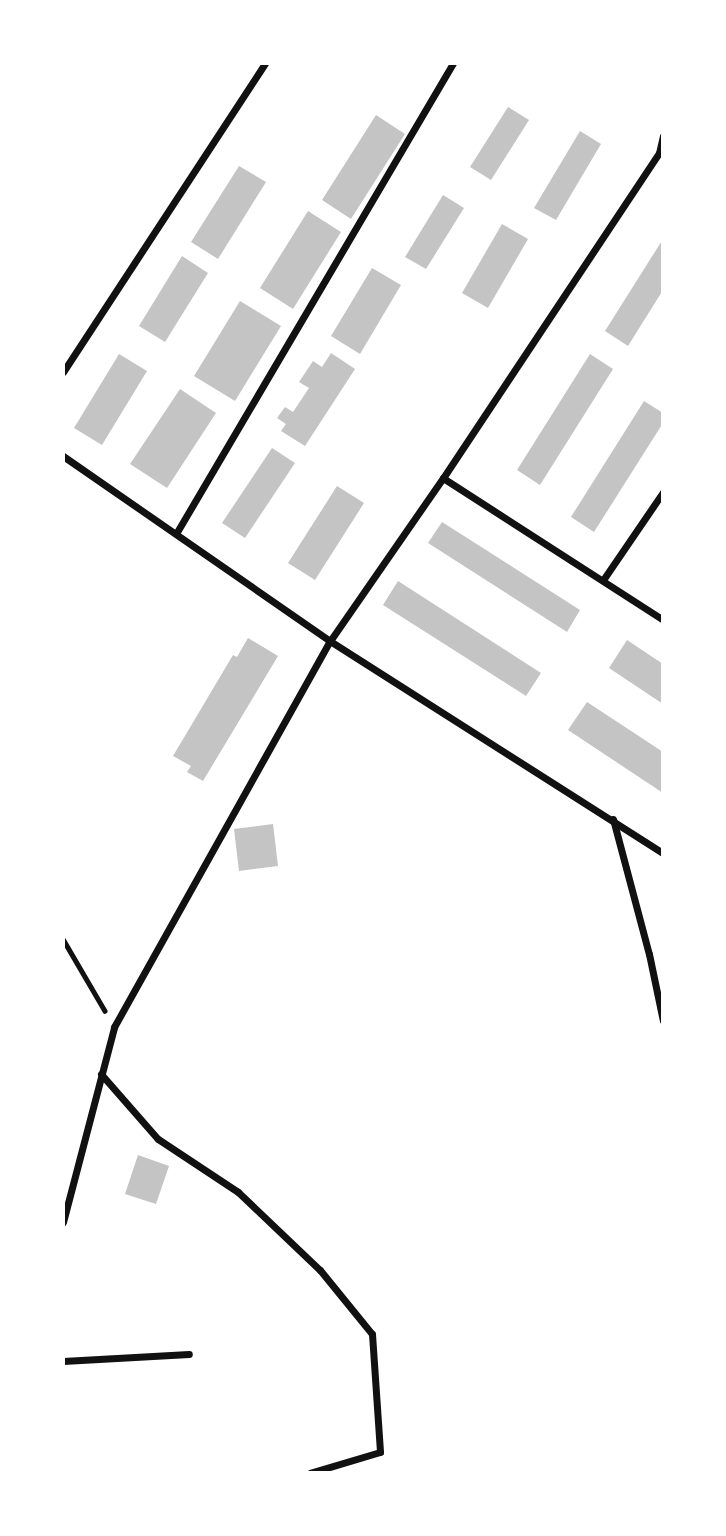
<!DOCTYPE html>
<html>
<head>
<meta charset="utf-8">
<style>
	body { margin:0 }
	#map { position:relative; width:726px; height:1536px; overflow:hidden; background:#fff; font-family:"DejaVu Sans",sans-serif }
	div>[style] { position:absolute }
	.building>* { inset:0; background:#c4c4c4 }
	.path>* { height:4.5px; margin:-2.25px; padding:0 2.25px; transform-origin:2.25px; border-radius:2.25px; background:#111 }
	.minor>* { height:7px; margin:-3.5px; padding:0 3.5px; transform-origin:3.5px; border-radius:3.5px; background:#111 }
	span { translate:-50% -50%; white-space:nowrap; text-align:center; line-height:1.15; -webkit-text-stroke:5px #fff; paint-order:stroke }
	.frame { position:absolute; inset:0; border:65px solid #fff; pointer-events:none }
</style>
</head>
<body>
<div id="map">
	<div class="building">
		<i style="clip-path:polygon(508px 107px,529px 120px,491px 180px,470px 167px)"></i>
		<i style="clip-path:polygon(376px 115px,405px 134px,351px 219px,322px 200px)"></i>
		<i style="clip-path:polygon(580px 131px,601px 144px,556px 220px,534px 208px)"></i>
		<i style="clip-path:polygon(239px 166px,266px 182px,218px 259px,191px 242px)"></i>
		<i style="clip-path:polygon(443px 195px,464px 208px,426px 269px,405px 257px)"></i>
		<i style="clip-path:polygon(308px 211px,341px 232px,293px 309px,260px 288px)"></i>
		<i style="clip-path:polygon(502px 224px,528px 239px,488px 308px,462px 293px)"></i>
		<i style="clip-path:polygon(663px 239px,663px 290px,628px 346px,605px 331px)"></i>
		<i style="clip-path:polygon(182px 256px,208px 273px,165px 342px,139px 326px)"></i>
		<i style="clip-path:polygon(372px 268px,401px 285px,360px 354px,331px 336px)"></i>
		<i style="clip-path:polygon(240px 301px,281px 326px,235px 401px,194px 376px)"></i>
		<i style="clip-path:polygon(331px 353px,355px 369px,305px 446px,281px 431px,286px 424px,277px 418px,285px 407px,293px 412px,309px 388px,299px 382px,313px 361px,322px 367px)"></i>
		<i style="clip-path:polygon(119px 354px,147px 371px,102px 445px,74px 428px)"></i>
		<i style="clip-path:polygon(590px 354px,613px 369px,540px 485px,517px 470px)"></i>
		<i style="clip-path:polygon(180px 389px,216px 413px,167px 488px,130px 464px)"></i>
		<i style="clip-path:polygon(644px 401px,663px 413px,663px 423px,594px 532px,571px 517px)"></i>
		<i style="clip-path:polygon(272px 448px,295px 463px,245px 538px,222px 523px)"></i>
		<i style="clip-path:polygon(337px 486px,364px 503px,315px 580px,288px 563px)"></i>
		<i style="clip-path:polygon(442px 522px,580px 610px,567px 632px,428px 543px)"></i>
		<i style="clip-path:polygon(398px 581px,541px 673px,526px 696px,383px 605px)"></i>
		<i style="clip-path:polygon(248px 638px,278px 656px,203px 781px,187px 772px,191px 766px,173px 756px,233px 655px,237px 657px)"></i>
		<i style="clip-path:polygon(627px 640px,663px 664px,663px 704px,609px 668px)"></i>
		<i style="clip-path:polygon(587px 702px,663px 752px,663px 793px,568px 730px)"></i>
		<i style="clip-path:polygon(273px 824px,278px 866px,239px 871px,234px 829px)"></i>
		<i style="clip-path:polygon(138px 1155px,169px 1166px,156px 1204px,125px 1194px)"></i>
	</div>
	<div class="path">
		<i style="left:63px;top:939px;width:83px;rotate:59.7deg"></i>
	</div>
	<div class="minor">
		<i style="left:63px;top:372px;width:369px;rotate:-56.8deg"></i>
		<i style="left:63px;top:456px;width:325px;rotate:34.7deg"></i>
		<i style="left:330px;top:641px;width:395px;rotate:32.5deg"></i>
		<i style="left:443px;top:478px;width:262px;rotate:32.8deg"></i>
		<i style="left:177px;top:532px;width:544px;rotate:-59.52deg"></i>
		<i style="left:603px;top:580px;width:107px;rotate:-55.7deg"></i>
		<i style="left:613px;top:819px;width:140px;rotate:75.1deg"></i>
		<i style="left:649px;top:954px;width:68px;rotate:78.2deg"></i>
		<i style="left:101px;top:1074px;width:86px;rotate:48.8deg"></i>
		<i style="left:158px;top:1139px;width:96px;rotate:33.5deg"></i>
		<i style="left:238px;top:1192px;width:113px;rotate:43.6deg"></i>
		<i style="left:320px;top:1270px;width:82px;rotate:50.9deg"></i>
		<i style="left:372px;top:1334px;width:118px;rotate:86.1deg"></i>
		<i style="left:380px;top:1452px;width:73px;rotate:163.3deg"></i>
		<i style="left:63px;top:1222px;width:202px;rotate:-75.3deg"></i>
		<i style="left:114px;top:1027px;width:442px;rotate:-60.8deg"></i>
		<i style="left:330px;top:641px;width:198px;rotate:-55.3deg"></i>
		<i style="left:443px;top:478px;width:390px;rotate:-56.4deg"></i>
		<i style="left:659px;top:153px;width:18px;rotate:-77deg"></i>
		<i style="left:63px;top:1361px;width:126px;rotate:-3.2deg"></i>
	</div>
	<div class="frame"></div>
</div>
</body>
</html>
